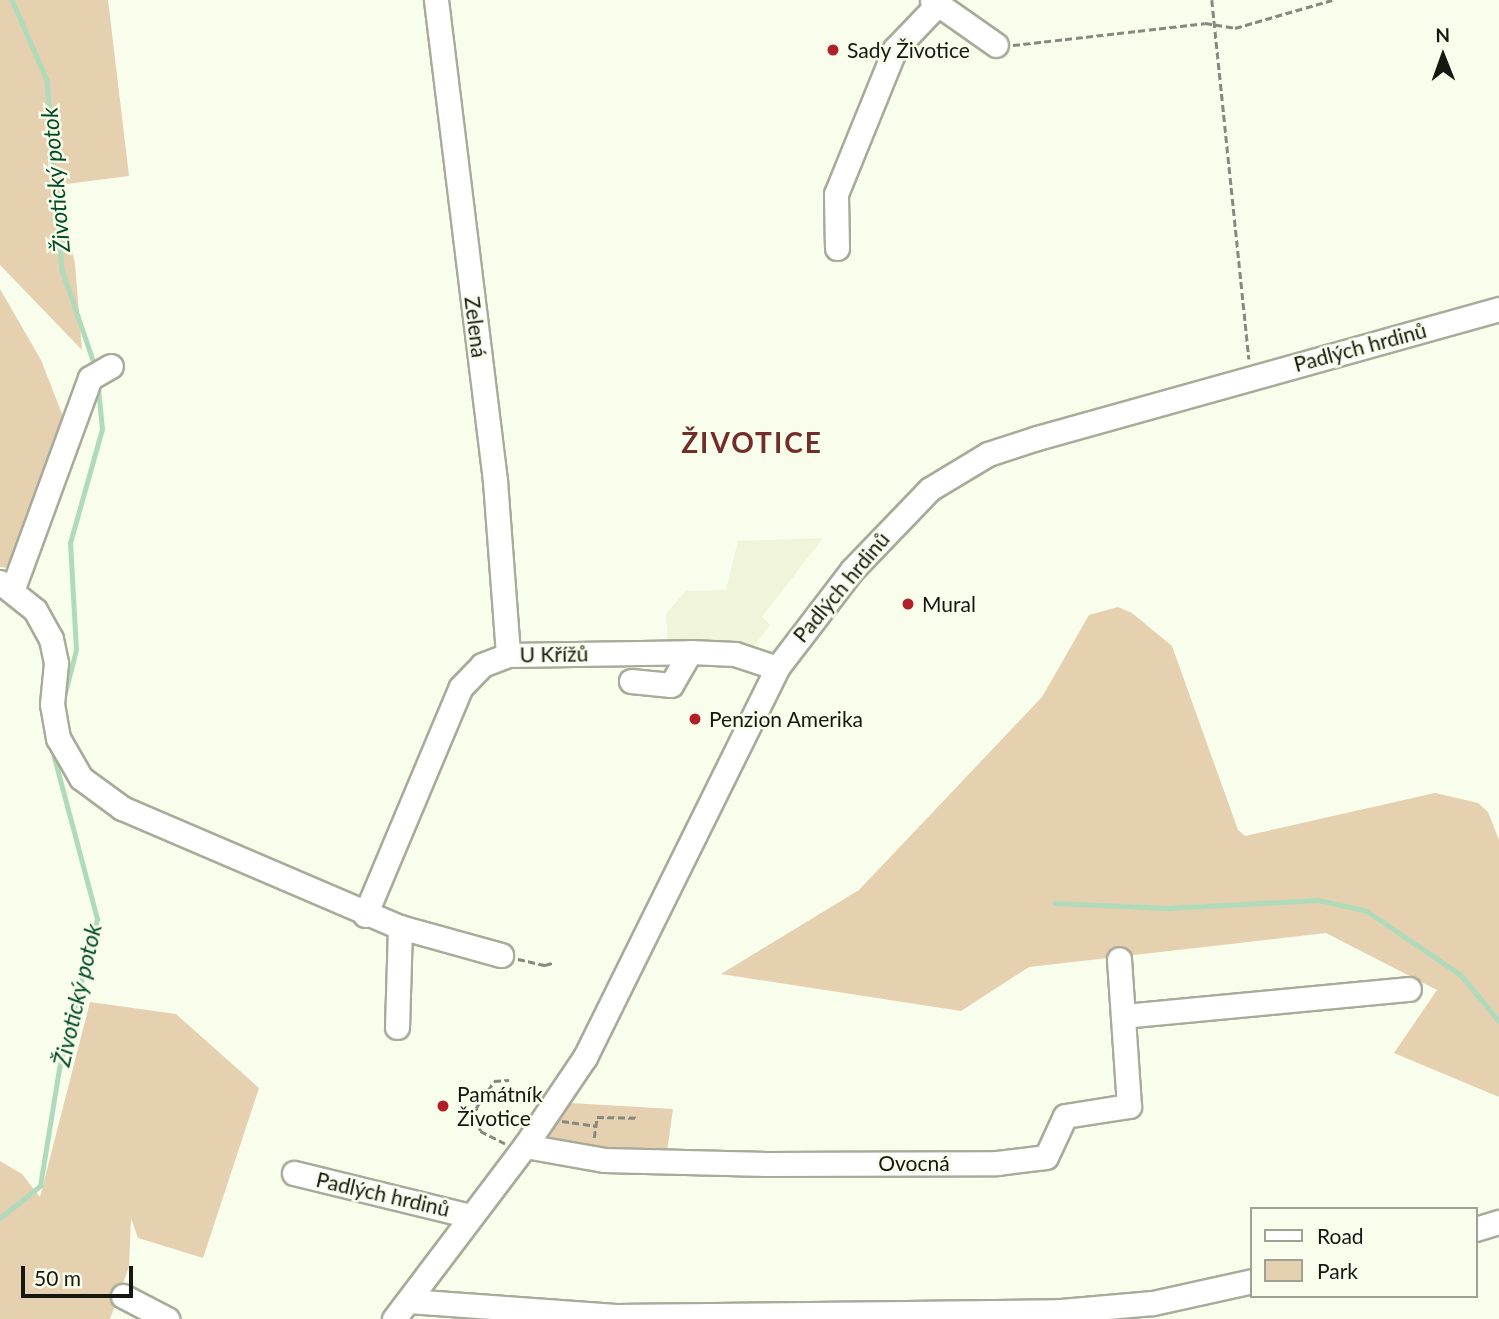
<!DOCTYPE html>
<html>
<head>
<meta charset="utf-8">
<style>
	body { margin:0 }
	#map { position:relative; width:1499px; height:1319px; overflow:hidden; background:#f9fdeb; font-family:Lato,sans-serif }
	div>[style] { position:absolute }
	.built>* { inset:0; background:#eff4da }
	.green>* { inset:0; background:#e5d0b0 }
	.stream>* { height:4.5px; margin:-2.25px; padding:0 2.25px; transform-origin:2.25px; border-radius:2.25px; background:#b0dbbb }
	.path>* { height:2.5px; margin-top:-1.25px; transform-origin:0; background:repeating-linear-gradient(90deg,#86897d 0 7px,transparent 0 10.5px) }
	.roads { filter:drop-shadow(2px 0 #a8ab9a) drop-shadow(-2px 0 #a8ab9a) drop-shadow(0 2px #a8ab9a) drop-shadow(0 -2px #a8ab9a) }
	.minor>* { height:23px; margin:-11.5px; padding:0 11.5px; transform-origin:11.5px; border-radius:11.5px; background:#fff }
	.dots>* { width:19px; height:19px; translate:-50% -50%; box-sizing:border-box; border:4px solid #f9fdeb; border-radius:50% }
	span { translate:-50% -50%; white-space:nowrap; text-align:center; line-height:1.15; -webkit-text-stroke:5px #f9fdeb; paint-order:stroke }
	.poi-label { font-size:21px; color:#161711 }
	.left { translate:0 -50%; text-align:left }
	.street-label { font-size:21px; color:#161711 }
	.water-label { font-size:23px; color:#014b25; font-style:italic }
	.district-label { font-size:28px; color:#722c2a; font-weight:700; letter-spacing:2px }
	.legend { position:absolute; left:1250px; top:1207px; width:228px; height:91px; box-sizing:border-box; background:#f9fdeb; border:2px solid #9ea194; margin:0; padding:9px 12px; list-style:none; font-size:21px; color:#161711 }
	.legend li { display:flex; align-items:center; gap:14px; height:35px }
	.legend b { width:35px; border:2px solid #9ea194 }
	.north { position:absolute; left:1408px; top:21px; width:70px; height:70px; -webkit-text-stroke:5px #f9fdeb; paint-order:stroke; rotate:359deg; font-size:19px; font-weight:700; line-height:28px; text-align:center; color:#161711 }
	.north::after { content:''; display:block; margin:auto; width:24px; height:32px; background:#161711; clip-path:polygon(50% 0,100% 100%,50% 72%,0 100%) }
	.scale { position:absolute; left:21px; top:1266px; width:112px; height:32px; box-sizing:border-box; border:4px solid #161711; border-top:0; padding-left:9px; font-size:21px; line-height:24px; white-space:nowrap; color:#161711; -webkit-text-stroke:5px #f9fdeb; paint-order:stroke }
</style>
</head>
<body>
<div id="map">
	<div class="built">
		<i style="clip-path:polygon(823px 538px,762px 617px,770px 625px,753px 647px,668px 644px,666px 614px,686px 591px,726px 590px,738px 541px)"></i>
	</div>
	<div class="green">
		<i style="clip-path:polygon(0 0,108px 0,129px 176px,59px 185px,75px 264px,82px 350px,0 265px)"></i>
		<i style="clip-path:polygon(0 289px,41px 360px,64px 419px,9px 568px,0 567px)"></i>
		<i style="clip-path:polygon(1118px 607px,1132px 613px,1172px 646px,1238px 830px,1245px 836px,1435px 793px,1478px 803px,1488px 812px,1499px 840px,1499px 1097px,1394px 1053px,1437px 990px,1326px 933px,1029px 967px,961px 1011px,721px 974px,859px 890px,1042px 697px,1089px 615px)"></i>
		<i style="clip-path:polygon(90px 1002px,176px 1014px,259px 1088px,203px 1258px,138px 1238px,131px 1218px,129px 1267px,110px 1319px,0 1319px,0 1161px,22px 1174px,40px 1197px)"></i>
		<i style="clip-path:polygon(570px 1103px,673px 1109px,666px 1159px,543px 1143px)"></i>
	</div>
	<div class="stream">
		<i style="left:12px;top:0;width:87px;rotate:66.4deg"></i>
		<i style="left:47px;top:80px;width:190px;rotate:85.5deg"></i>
		<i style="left:62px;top:269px;width:99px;rotate:71.2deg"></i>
		<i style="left:64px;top:697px;width:49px;rotate:-75.7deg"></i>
		<i style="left:76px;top:650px;width:107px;rotate:-93.2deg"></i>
		<i style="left:70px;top:543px;width:118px;rotate:-74.3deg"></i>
		<i style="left:102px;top:429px;width:40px;rotate:-95.7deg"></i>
		<i style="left:1055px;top:903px;width:113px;rotate:2.5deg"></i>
		<i style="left:1168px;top:908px;width:151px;rotate:-3deg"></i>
		<i style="left:1319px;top:900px;width:49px;rotate:12.9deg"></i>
		<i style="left:1367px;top:911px;width:114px;rotate:34.2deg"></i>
		<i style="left:1461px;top:975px;width:60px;rotate:50.4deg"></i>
		<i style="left:0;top:1218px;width:51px;rotate:-38.7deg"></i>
		<i style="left:40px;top:1186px;width:119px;rotate:-80.8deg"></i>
		<i style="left:59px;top:1069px;width:155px;rotate:-75.8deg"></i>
		<i style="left:97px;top:919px;width:168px;rotate:-104.9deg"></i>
	</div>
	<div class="path">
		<i style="left:1212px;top:0;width:361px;rotate:84.1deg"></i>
		<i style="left:1013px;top:45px;width:193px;rotate:-6.5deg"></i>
		<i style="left:1205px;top:23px;width:30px;rotate:9deg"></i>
		<i style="left:1235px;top:28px;width:101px;rotate:-16.1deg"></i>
		<i style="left:518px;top:959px;width:28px;rotate:13deg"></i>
		<i style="left:545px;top:965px;width:10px;rotate:-17deg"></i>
		<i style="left:562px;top:1121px;width:34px;rotate:8deg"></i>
		<i style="left:594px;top:1138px;width:21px;rotate:-82deg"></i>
		<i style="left:597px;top:1117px;width:39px;rotate:1deg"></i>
		<i style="left:505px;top:1144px;width:28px;rotate:-153deg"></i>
		<i style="left:480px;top:1131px;width:23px;rotate:-100deg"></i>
		<i style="left:476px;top:1108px;width:32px;rotate:-56deg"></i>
		<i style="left:494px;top:1081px;width:15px;rotate:-4deg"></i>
	</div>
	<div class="roads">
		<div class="minor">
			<i style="left:436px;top:0;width:485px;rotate:83deg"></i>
			<i style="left:495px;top:481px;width:174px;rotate:85.7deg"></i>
			<i style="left:932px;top:0;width:78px;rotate:35.1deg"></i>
			<i style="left:837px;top:248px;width:54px;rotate:-91.1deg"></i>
			<i style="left:836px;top:194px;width:157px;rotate:-67.9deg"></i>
			<i style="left:895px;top:49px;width:61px;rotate:-46.3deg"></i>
			<i style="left:0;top:582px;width:45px;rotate:38.7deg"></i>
			<i style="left:35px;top:610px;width:33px;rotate:61deg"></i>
			<i style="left:51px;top:639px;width:25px;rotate:78deg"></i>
			<i style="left:56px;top:663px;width:41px;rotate:95.6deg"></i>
			<i style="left:52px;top:704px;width:35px;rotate:80deg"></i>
			<i style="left:58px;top:738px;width:46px;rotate:60.1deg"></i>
			<i style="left:81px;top:778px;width:51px;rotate:36.2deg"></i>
			<i style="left:122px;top:808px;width:302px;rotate:23.2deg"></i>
			<i style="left:400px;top:927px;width:100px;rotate:91.7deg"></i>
			<i style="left:12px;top:591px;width:227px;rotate:-69.9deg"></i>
			<i style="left:90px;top:378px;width:24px;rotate:-30deg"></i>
			<i style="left:631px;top:681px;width:40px;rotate:5.7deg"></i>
			<i style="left:671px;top:685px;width:38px;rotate:-60deg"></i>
			<i style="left:365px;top:915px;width:247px;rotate:-67.2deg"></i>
			<i style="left:461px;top:687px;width:30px;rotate:-46deg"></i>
			<i style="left:482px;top:665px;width:28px;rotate:-21deg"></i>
			<i style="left:508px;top:655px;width:182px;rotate:-0.9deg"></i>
			<i style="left:690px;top:652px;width:45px;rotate:2.5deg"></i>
			<i style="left:735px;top:654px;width:44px;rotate:18.4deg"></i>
			<i style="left:400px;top:927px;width:105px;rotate:15.5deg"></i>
			<i style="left:1123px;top:1016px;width:287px;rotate:-5.4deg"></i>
			<i style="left:525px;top:1146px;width:80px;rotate:10deg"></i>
			<i style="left:604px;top:1160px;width:163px;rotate:1.4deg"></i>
			<i style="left:767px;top:1164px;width:230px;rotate:-0.2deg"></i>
			<i style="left:997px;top:1163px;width:49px;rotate:-7deg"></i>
			<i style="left:1046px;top:1157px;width:45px;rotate:-65.1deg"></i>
			<i style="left:1065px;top:1116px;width:65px;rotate:-8.9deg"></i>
			<i style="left:1129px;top:1106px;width:147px;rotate:-93.9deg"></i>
			<i style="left:294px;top:1173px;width:182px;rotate:13.7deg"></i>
			<i style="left:1476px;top:1229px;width:24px;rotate:-17deg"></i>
			<i style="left:123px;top:1296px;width:50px;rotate:27.6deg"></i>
			<i style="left:408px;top:1301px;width:208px;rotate:4.1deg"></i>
			<i style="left:615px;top:1316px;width:446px;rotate:-0.6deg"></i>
			<i style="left:1061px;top:1311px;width:92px;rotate:-5deg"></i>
			<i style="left:1153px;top:1303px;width:101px;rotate:-12.5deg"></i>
			<i style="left:394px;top:1319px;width:217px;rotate:-52.9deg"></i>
			<i style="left:525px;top:1146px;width:107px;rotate:-56deg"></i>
			<i style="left:585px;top:1057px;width:434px;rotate:-63.7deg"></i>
			<i style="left:777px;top:668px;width:123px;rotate:-52.6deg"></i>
			<i style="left:852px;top:570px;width:112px;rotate:-46.1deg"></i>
			<i style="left:930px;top:489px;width:68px;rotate:-31.1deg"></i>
			<i style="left:988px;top:454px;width:52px;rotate:-18.1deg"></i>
			<i style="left:1037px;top:438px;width:480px;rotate:-15.6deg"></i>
		</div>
	</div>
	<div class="dots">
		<i style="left:833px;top:50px;background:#b12029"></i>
		<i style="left:908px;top:604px;background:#b12029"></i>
		<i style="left:695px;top:719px;background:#b12029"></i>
		<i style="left:443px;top:1106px;background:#b12029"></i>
	</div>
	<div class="poi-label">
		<span class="left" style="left:847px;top:50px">Sady Životice</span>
		<span class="left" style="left:922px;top:604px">Mural</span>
		<span class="left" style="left:709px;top:719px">Penzion Amerika</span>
		<span class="left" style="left:457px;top:1106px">Památník<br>Životice</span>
	</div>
	<div class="street-label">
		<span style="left:476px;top:327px;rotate:83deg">Zelená</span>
		<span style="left:1360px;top:347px;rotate:-15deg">Padlých hrdinů</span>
		<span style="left:841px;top:587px;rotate:-50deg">Padlých hrdinů</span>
		<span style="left:554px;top:654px;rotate:-1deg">U Křížů</span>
		<span style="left:914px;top:1163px">Ovocná</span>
		<span style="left:383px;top:1194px;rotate:13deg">Padlých hrdinů</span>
	</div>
	<div class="water-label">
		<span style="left:55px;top:180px;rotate:-95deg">Životický potok</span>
		<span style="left:77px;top:995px;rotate:-77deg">Životický potok</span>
	</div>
	<div class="district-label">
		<span style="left:752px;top:442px">ŽIVOTICE</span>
	</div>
	<ul class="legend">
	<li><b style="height:9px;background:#fff"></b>Road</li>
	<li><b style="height:19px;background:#e5d0b0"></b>Park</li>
	</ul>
	<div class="north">N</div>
	<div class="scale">50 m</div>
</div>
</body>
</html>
